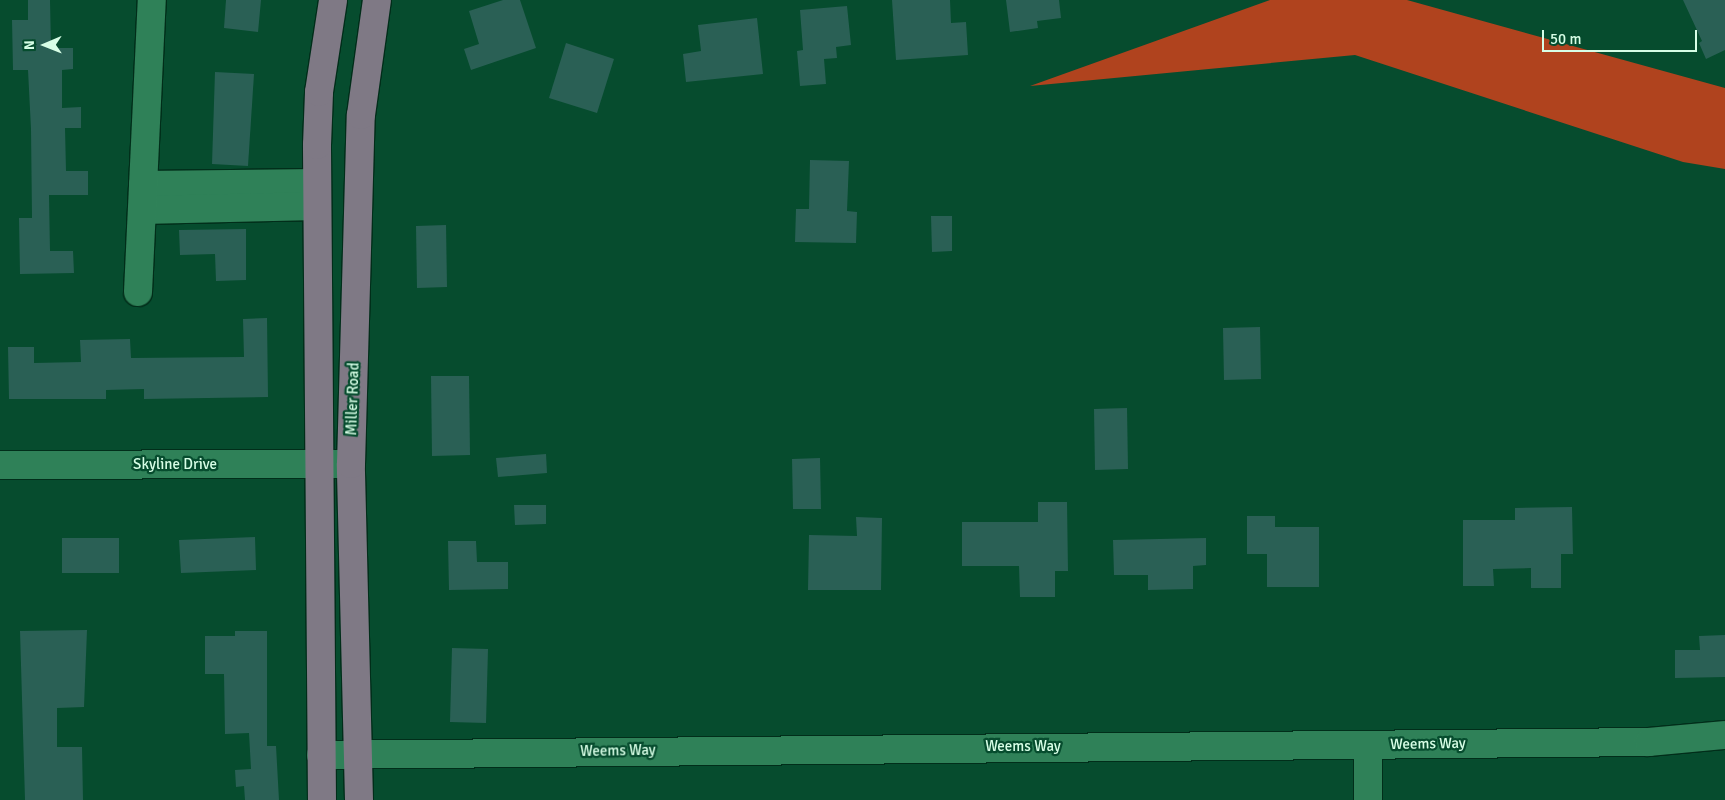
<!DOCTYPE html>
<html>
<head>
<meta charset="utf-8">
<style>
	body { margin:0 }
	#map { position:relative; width:1725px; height:800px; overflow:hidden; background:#064c2e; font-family:Signika,sans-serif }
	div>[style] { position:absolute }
	.forest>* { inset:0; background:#b0431e }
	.building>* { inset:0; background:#2a6055 }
	.roads { filter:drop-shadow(1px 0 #012e1a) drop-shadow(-1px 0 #012e1a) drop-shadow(0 1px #012e1a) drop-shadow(0 -1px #012e1a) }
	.minor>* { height:28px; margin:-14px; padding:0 14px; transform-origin:14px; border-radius:14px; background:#2f8158 }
	.major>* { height:28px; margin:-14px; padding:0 14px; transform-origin:14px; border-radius:14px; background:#7f7985 }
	span { translate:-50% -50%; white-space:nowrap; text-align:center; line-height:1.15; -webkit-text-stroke:4.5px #064c2e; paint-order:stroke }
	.street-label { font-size:15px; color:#d7fee6 }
	.north { position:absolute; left:20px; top:20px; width:50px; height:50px; -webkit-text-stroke:4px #064c2e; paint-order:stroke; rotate:269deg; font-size:14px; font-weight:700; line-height:20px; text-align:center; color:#d7fee6 }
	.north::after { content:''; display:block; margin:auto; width:18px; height:22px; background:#d7fee6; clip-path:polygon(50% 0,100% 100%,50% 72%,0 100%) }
	.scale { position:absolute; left:1542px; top:30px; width:155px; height:22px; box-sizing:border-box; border:2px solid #d7fee6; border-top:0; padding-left:6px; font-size:15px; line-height:18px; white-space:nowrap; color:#d7fee6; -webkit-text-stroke:4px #064c2e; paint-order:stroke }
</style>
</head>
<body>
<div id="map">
	<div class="forest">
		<i style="clip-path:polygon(1270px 0,1407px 0,1725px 88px,1725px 169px,1683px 162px,1355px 55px,1030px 86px)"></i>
	</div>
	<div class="building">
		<i style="clip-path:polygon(28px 0,50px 0,51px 48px,73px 48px,73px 69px,62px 70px,62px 108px,81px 107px,81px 128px,65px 128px,66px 171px,88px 171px,88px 195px,49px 195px,50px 251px,73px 251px,74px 273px,20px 274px,19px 218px,32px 218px,31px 129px,28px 70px,13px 70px,12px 20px,28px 20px)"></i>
		<i style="clip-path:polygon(226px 0,261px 0,258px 32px,224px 28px)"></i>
		<i style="clip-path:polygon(503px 0,520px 0,536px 48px,471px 70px,464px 49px,479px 44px,469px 11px)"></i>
		<i style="clip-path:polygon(892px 0,950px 0,951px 23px,966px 22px,968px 55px,896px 60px)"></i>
		<i style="clip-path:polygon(1006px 0,1059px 0,1061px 18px,1037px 21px,1038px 28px,1010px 32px)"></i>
		<i style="clip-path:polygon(1683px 0,1725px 0,1725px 50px,1706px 59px,1699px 43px,1702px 41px)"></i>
		<i style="clip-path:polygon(847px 6px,851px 45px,836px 47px,837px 58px,824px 59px,826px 84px,800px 86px,797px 51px,803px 50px,800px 10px)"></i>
		<i style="clip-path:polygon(757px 18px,763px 74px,686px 82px,683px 54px,701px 51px,698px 25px)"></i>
		<i style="clip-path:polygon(566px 43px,614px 59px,597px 113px,549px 98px)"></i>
		<i style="clip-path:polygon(215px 72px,254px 74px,248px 166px,212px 164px)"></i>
		<i style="clip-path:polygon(810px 160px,849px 161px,847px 211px,857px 212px,856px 243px,795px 242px,796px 209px,809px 209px)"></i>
		<i style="clip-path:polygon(931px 216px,952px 216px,952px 251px,932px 252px)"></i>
		<i style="clip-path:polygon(446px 225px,447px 287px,417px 288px,416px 226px)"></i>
		<i style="clip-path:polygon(246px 229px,246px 280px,216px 281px,215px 254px,180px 255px,179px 230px)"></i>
		<i style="clip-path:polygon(267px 318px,268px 397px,144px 399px,144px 389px,106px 390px,106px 399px,9px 399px,8px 347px,34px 347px,34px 363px,81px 362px,80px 340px,130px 339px,131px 358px,244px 357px,243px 319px)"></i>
		<i style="clip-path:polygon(1260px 327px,1261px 379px,1224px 380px,1223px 328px)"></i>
		<i style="clip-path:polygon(431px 376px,469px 376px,470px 455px,432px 456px)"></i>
		<i style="clip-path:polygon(1127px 408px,1128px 469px,1095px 470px,1094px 409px)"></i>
		<i style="clip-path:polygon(546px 454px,547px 473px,498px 477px,496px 458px)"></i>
		<i style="clip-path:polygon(820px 458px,821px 509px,793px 509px,792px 459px)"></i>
		<i style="clip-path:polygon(1038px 502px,1067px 502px,1068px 571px,1055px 571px,1055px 597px,1020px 597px,1019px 566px,962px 566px,962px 522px,1038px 522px)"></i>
		<i style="clip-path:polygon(514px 505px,546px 505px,546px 524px,515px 525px)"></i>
		<i style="clip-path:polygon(1572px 507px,1573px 554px,1561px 554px,1561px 588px,1531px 588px,1531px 568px,1493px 569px,1494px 586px,1463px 586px,1463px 520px,1515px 520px,1515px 508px)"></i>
		<i style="clip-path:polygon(1247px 516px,1275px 516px,1275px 527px,1319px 527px,1319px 587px,1267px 587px,1267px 554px,1247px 554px)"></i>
		<i style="clip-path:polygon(856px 517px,882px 518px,881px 590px,808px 590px,809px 535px,857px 536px)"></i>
		<i style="clip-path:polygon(255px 537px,256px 570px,181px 573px,179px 540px)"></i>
		<i style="clip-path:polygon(62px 538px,119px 538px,119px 573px,62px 573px)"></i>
		<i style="clip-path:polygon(1206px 538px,1206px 565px,1193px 566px,1193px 589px,1148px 590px,1148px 575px,1114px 575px,1113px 540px)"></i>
		<i style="clip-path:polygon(448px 541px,476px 541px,477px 562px,508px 562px,508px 589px,449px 590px)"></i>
		<i style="clip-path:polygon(87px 630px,84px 707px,57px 708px,57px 747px,82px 747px,83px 800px,25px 800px,20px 631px)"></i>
		<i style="clip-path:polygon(235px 631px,267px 631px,267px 746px,276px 746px,279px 800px,245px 800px,244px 786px,236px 787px,235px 770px,251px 769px,249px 733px,225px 734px,224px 674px,205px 674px,205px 636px,235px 636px)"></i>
		<i style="clip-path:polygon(1725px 635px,1725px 677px,1675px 678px,1675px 650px,1700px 650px,1699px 636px)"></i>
		<i style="clip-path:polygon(452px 648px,488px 649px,486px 723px,450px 722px)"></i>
	</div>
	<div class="roads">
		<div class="minor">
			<i style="left:143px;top:185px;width:174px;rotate:-0.7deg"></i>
			<i style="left:142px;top:210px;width:175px;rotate:-1.3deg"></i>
			<i style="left:138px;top:292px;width:292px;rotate:-87.3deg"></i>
			<i style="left:0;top:465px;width:351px;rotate:-0.2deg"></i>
			<i style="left:1368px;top:745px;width:55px;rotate:90deg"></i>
			<i style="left:321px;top:755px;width:1328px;rotate:-0.56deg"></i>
			<i style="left:1649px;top:742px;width:76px;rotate:-5.3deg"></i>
		</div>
		<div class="major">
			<i style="left:322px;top:800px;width:655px;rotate:-90.44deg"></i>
			<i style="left:317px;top:145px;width:53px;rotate:-87.8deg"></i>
			<i style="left:319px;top:92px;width:93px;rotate:-81.3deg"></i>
			<i style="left:359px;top:800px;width:336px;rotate:-91.4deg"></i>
			<i style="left:351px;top:464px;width:349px;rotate:-88.4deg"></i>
			<i style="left:361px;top:115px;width:116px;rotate:-82.1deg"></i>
		</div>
	</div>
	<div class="street-label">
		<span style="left:353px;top:399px;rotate:-88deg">Miller Road</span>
		<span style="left:175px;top:465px">Skyline Drive</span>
		<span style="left:1428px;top:744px;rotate:-1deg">Weems Way</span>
		<span style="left:1023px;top:747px">Weems Way</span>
		<span style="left:618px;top:751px;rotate:-1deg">Weems Way</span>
	</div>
	<div class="north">N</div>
	<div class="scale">50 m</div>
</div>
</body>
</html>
